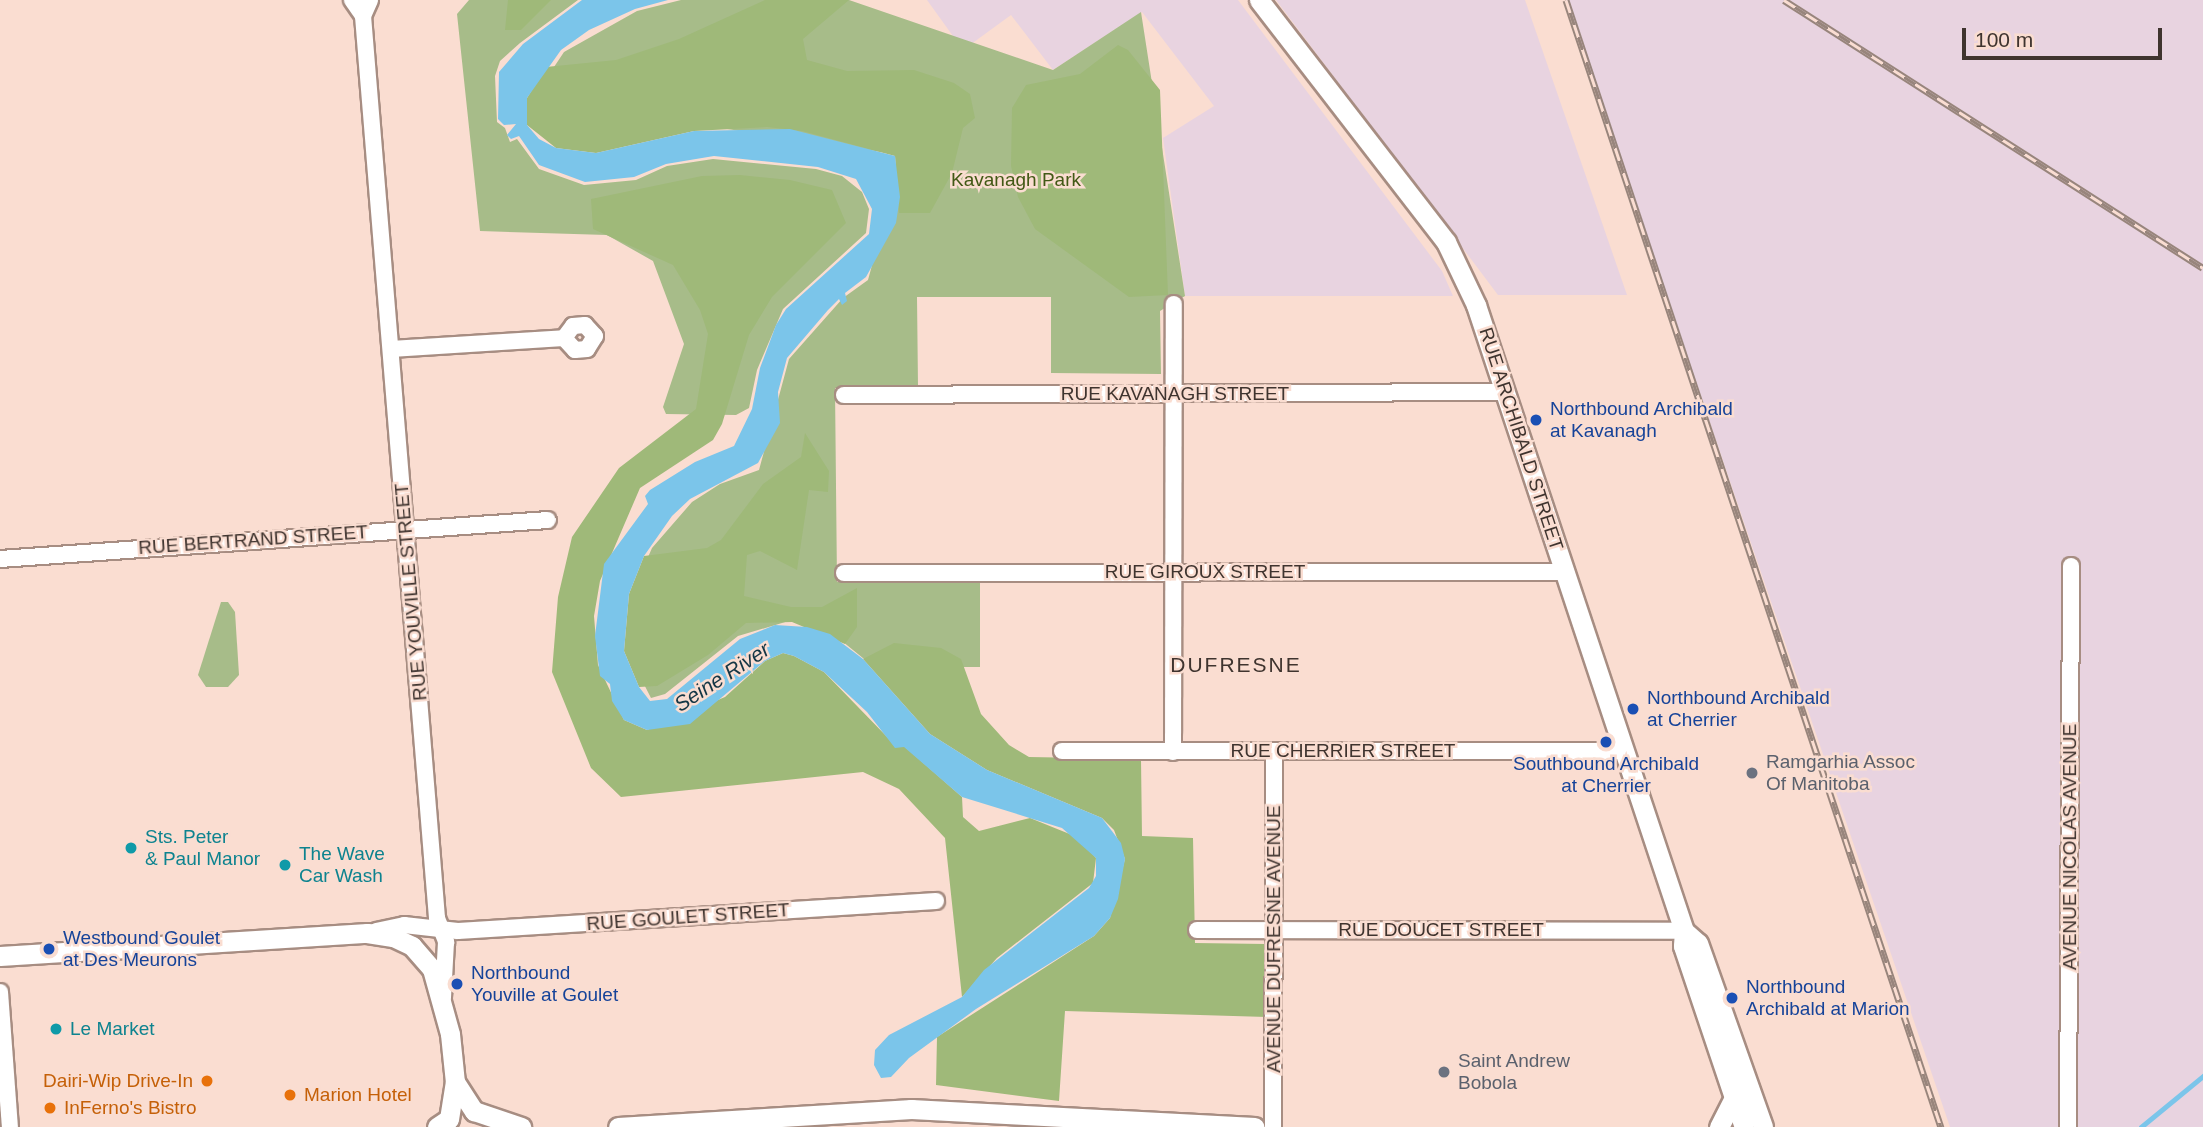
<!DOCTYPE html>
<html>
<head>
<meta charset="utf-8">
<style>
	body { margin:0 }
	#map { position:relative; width:2203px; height:1127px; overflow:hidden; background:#faddd1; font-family:Arial,sans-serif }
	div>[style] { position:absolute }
	.industrial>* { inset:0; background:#e8d3e0 }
	.green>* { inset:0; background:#a7bc89 }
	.forest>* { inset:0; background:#9fb979 }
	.water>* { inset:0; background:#7bc5ea }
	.stream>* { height:4.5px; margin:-2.25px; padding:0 2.25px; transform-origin:2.25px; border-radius:2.25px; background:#7bc5ea }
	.roads { filter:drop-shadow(2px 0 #a78d82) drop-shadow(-2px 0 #a78d82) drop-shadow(0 2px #a78d82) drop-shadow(0 -2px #a78d82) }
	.minor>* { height:16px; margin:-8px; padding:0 8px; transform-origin:8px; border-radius:8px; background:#fff }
	.major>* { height:19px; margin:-9.5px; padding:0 9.5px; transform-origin:9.5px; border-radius:9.5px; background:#fff }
	.rail>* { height:7px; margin-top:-3.5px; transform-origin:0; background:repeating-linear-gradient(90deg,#faddd1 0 13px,#98857c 0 26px); box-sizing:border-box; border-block:2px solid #98857c }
	.dots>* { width:19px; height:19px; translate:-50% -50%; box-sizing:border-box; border:4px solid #faddd1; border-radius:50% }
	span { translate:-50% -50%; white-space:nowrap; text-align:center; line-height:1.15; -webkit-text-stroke:5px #faddd1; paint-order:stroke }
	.park-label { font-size:19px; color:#425915 }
	.street-label { font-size:19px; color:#3f342f }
	.transit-label { font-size:19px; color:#164399 }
	.left { translate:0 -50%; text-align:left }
	.worship-label { font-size:19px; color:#5b616d }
	.culture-label { font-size:19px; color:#0d838f }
	.food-label { font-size:19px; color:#c56008 }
	.right { translate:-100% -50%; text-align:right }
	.neighbourhood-label { font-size:21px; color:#3f342f; letter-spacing:2px }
	.water-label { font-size:21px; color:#143645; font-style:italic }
	.scale { position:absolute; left:1962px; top:28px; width:200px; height:32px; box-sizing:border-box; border:4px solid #3f342f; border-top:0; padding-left:9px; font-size:21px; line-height:24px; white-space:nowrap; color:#3f342f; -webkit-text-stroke:5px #faddd1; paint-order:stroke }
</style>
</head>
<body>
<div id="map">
	<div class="industrial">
		<i style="clip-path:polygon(927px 0,1238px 0,1442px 271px,1453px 296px,1185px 296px,1163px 138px,1214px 106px,1142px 12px,1053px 70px,1011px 15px,963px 50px)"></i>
		<i style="clip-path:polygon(1276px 0,1525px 0,1627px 295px,1498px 295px)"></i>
		<i style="clip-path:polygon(1566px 0,2203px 0,2203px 1127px,1950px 1127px)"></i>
	</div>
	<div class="green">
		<i style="clip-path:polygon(469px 0,578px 0,520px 43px,500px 61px,495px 76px,497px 122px,505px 128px,510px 142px,517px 139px,539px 169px,584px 185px,636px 180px,667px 166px,713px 159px,816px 169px,842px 176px,862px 192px,869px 209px,866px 233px,783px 309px,757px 370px,749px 408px,736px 415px,666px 414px,663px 407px,684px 344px,653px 261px,607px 235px,480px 231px,457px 14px)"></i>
		<i style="clip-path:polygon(681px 0,849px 0,1053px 70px,1141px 12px,1185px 296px,1160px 311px,1161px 374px,1051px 373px,1051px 297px,917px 297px,918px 386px,835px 388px,837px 582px,980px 580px,980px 667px,874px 667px,832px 633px,792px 620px,738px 636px,665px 694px,651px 698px,627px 651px,632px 594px,652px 548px,692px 502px,720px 484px,759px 470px,789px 359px,843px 298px,868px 280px,902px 155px,532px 100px,564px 52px,637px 11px)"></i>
		<i style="clip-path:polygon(221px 602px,228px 602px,235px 612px,239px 675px,228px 687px,206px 687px,198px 675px)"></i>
	</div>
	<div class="forest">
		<i style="clip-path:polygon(508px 0,551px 0,521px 30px,505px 30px)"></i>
		<i style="clip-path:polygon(765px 0,849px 0,803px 39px,807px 60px,847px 71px,914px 70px,954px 83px,970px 94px,975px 118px,963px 128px,952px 173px,930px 213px,899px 213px,895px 156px,802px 131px,767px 127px,694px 131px,596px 153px,556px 148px,527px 125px,527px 98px,546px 67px,616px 60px,679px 39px)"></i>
		<i style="clip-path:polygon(1118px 45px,1128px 50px,1160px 90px,1168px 295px,1129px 297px,1035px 229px,1018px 197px,1011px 166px,1012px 108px,1026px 85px,1080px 74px)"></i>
		<i style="clip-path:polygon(740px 175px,790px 180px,832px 190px,846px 223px,772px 297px,749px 335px,722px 424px,713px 440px,640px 488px,600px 581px,594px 616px,598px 665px,624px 720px,647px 730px,725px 697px,765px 661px,783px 653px,794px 656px,824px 672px,893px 743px,904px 746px,962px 797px,963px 817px,979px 831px,1030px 818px,1077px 837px,1096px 858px,1093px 883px,997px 958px,962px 997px,945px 838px,899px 789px,863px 772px,621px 797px,591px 768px,552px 672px,558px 597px,572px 537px,619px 468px,696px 409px,708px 334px,700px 310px,673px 265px,593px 229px,591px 199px,702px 176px)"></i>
		<i style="clip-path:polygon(805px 433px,829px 471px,828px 492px,809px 490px,797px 570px,760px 551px,747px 555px,744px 596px,791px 607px,822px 607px,857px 588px,857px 627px,845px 644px,792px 622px,746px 623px,708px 655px,657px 686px,639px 687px,624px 651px,629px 594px,644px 556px,707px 548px,721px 540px,763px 484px,801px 457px)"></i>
		<i style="clip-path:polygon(894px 643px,941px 648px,961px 659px,981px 714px,1009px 745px,1029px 757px,1141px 759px,1142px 836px,1193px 838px,1195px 943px,1266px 944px,1267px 1017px,1065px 1011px,1059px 1101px,936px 1085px,937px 1037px,1094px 936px,1110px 918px,1125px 859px,1114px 830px,1102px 818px,987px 770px,930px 734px,863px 659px)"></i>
	</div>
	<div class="water">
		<i style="clip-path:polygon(582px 0,668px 0,635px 9px,589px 30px,561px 50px,527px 98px,527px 125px,539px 139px,556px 148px,596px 153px,694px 131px,790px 129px,895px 156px,900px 197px,896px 223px,866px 277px,845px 293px,847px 301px,842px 305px,839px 299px,828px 310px,787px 358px,778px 392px,780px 423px,758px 463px,690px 499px,672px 516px,644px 556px,629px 594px,624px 651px,639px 687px,650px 701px,667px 699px,740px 639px,775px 625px,807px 627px,830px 634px,863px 659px,930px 734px,987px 770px,1102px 818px,1121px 843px,1125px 859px,1118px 899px,1110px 918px,1094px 936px,976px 1009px,909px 1058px,891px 1077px,881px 1078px,874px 1065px,875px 1050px,889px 1035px,962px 997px,984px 970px,1089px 888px,1096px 876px,1096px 858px,1062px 828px,962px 797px,904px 747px,895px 748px,867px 712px,824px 672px,794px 656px,783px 653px,765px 661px,690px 724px,647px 730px,624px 720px,612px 701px,610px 684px,600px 676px,595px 636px,604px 564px,648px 504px,645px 496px,650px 490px,695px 462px,734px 446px,752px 409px,760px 368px,776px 325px,786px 309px,869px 234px,872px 209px,856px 179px,818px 167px,714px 156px,666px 164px,634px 177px,585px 182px,539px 165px,519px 136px,511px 139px,507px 135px,516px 124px,504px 125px,498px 119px,499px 72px,523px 44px)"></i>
	</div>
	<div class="stream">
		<i style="left:2141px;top:1127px;width:80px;rotate:-39.4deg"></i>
	</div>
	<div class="roads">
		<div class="minor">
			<i style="left:352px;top:0;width:19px;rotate:55deg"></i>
			<i style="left:363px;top:16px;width:905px;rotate:85.31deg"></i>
			<i style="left:437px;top:918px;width:26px;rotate:69deg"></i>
			<i style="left:446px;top:942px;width:56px;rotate:93.1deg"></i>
			<i style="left:363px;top:16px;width:17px;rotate:-66deg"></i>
			<i style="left:391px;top:349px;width:173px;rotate:-3.6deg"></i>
			<i style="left:564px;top:338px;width:15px;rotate:-53deg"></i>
			<i style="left:573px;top:326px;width:12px;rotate:-5deg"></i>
			<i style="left:585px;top:325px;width:15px;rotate:48deg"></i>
			<i style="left:595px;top:336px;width:15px;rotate:122deg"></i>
			<i style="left:587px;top:349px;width:12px;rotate:175deg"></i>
			<i style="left:575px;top:350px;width:16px;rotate:-133deg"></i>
			<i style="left:844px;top:395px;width:661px;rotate:-0.26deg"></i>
			<i style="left:0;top:559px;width:549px;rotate:-4.07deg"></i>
			<i style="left:844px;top:573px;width:721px;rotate:-0.08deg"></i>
			<i style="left:1062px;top:751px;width:561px"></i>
			<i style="left:1173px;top:752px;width:448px;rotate:-89.9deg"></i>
			<i style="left:1197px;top:930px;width:487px;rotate:0.1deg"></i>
			<i style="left:376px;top:931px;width:29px;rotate:-12deg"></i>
			<i style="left:404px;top:925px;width:54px;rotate:6.3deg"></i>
			<i style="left:458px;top:931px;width:479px;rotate:-3.6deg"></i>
			<i style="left:0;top:992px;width:135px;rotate:85.8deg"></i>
			<i style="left:1273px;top:1127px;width:376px;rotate:-89.8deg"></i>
			<i style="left:2068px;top:1127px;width:561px;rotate:-89.69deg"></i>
		</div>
		<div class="major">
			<i style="left:1259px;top:0;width:306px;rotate:52.3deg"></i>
			<i style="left:1446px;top:242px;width:70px;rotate:64.5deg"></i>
			<i style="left:1476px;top:305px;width:660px;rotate:71.62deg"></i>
			<i style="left:1684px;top:931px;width:15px;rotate:94deg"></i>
			<i style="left:1683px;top:946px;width:191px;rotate:71.4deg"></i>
			<i style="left:1684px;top:931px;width:18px;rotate:41deg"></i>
			<i style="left:1698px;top:943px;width:195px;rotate:70.5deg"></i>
			<i style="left:0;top:956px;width:368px;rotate:-3.6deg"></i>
			<i style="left:367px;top:933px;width:26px;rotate:9deg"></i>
			<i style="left:393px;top:937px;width:21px;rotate:25deg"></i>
			<i style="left:412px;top:946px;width:30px;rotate:49deg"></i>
			<i style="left:432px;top:969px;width:67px;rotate:74.5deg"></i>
			<i style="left:450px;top:1034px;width:48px;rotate:84.1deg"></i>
			<i style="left:455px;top:1082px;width:35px;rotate:57deg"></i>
			<i style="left:474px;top:1111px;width:50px;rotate:18.8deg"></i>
			<i style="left:437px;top:1127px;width:14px;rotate:-34deg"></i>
			<i style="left:449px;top:1119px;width:37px;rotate:-81deg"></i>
			<i style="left:618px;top:1127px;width:294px;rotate:-3.5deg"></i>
			<i style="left:911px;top:1109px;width:344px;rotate:3deg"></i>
			<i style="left:1719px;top:1127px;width:34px;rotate:-63deg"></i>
		</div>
	</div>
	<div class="rail">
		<i style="left:1566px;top:0;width:1188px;rotate:71.6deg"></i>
		<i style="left:1784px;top:0;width:497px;rotate:32.6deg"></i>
	</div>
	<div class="dots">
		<i style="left:1536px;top:420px;background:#1a4fb4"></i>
		<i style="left:1633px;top:709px;background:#1a4fb4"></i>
		<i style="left:1606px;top:742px;background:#1a4fb4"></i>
		<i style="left:1752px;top:773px;background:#6b7280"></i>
		<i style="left:131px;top:848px;background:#0f9aa8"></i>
		<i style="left:285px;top:865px;background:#0f9aa8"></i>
		<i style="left:49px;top:949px;background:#1a4fb4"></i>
		<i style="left:457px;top:984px;background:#1a4fb4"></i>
		<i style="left:1732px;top:998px;background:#1a4fb4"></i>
		<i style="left:56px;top:1029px;background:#0f9aa8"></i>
		<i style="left:1444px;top:1072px;background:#6b7280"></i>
		<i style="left:207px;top:1081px;background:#e8710a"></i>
		<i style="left:290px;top:1095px;background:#e8710a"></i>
		<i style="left:50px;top:1108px;background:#e8710a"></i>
	</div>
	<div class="park-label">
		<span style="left:1016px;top:180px">Kavanagh Park</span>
	</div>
	<div class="street-label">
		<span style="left:1175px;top:394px">RUE KAVANAGH STREET</span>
		<span style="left:1521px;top:439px;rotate:72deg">RUE ARCHIBALD STREET</span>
		<span style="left:253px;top:540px;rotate:-4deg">RUE BERTRAND STREET</span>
		<span style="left:1205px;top:572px">RUE GIROUX STREET</span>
		<span style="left:411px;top:592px;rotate:-95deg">RUE YOUVILLE STREET</span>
		<span style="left:1343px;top:751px">RUE CHERRIER STREET</span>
		<span style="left:2070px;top:847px;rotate:-90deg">AVENUE NICOLAS AVENUE</span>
		<span style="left:688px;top:917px;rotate:-4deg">RUE GOULET STREET</span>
		<span style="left:1441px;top:930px">RUE DOUCET STREET</span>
		<span style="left:1274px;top:939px;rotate:-90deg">AVENUE DUFRESNE AVENUE</span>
	</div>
	<div class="transit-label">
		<span class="left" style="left:1550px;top:420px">Northbound Archibald<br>at Kavanagh</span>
		<span class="left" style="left:1647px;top:709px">Northbound Archibald<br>at Cherrier</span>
		<span style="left:1606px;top:775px">Southbound Archibald<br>at Cherrier</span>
		<span class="left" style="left:63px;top:949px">Westbound Goulet<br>at Des Meurons</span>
		<span class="left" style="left:471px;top:984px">Northbound<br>Youville at Goulet</span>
		<span class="left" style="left:1746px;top:998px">Northbound<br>Archibald at Marion</span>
	</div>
	<div class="worship-label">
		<span class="left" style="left:1766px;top:773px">Ramgarhia Assoc<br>Of Manitoba</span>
		<span class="left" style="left:1458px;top:1072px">Saint Andrew<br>Bobola</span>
	</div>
	<div class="culture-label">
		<span class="left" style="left:145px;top:848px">Sts. Peter<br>&amp; Paul Manor</span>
		<span class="left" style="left:299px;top:865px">The Wave<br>Car Wash</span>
		<span class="left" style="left:70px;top:1029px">Le Market</span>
	</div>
	<div class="food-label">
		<span class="right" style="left:193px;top:1081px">Dairi-Wip Drive-In</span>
		<span class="left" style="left:304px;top:1095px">Marion Hotel</span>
		<span class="left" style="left:64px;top:1108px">InFerno's Bistro</span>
	</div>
	<div class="neighbourhood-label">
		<span style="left:1236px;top:665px">DUFRESNE</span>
	</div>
	<div class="water-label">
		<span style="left:722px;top:677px;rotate:-33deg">Seine River</span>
	</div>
	<div class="scale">100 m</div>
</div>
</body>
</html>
